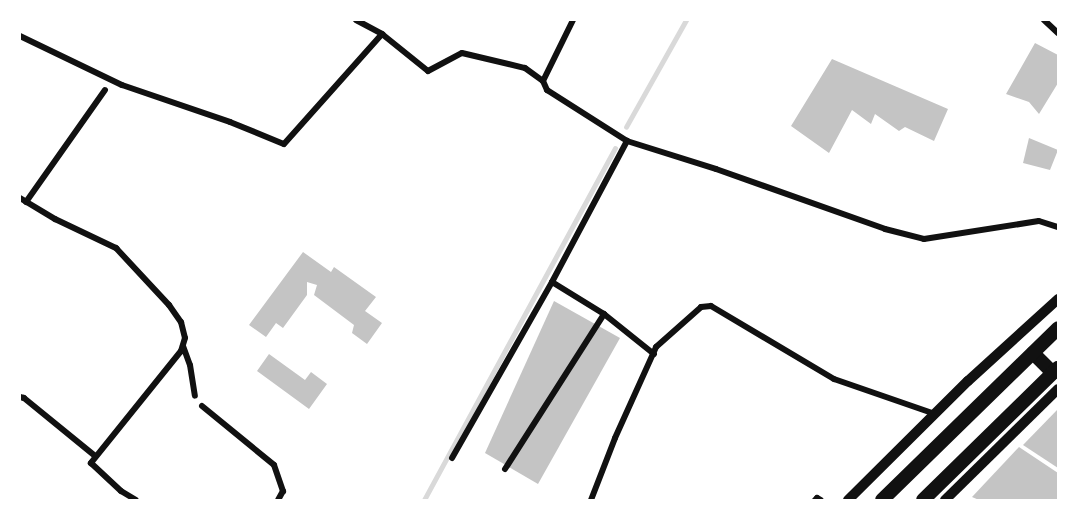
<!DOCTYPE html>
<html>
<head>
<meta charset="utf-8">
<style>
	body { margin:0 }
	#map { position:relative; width:1078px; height:520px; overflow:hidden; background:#fff; font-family:Mulish,sans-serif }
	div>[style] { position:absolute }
	.stream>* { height:4.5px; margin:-2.25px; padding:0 2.25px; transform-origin:2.25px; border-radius:2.25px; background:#d9d9d9 }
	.building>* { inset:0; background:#c4c4c4 }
	.minor>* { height:6px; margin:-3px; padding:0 3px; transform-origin:3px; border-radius:3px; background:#111 }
	.tertiary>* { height:10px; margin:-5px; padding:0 5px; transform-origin:5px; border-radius:5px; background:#111 }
	.trunk>* { height:14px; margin:-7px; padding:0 7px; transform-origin:7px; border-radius:7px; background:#111 }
	span { translate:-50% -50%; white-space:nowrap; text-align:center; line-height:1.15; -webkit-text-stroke:4.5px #fff; paint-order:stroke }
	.frame { position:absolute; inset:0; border:21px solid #fff; pointer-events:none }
</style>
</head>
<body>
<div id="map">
	<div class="stream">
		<i style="left:626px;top:127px;width:123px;rotate:-60.7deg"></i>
		<i style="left:424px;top:500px;width:400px;rotate:-61.5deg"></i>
	</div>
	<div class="building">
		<i style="clip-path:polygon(1035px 43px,1058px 55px,1058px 83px,1039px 114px,1029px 102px,1006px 94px)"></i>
		<i style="clip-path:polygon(832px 59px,948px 109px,934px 141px,905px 127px,899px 131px,875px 114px,871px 124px,852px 110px,829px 153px,791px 126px)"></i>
		<i style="clip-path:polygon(1029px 138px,1058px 150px,1050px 170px,1023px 163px)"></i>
		<i style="clip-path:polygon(303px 252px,331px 272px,334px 267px,376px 297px,365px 311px,382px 323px,367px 344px,352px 333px,354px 325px,314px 295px,317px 285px,307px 282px,307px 295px,283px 328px,276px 323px,266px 337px,249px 325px)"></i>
		<i style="clip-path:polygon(554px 301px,620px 338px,538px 484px,485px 453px)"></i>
		<i style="clip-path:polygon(269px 354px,305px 380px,311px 372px,327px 384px,309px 409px,257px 371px)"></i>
		<i style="clip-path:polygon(1058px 409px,1058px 468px,1023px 445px)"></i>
		<i style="clip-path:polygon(1019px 447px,1058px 473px,1058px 500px,979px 500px,972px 497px)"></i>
	</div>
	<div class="minor">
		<i style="left:356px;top:20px;width:30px;rotate:28deg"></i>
		<i style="left:382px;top:34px;width:59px;rotate:38.8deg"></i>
		<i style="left:428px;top:71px;width:38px;rotate:-28deg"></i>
		<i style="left:462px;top:53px;width:65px;rotate:13.4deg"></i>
		<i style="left:525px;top:68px;width:22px;rotate:36deg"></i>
		<i style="left:1044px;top:20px;width:19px;rotate:43deg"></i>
		<i style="left:20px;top:36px;width:113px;rotate:25.7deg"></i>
		<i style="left:122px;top:85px;width:114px;rotate:18.9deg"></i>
		<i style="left:230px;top:122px;width:58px;rotate:22.2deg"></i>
		<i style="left:284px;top:144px;width:147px;rotate:-48.3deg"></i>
		<i style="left:543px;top:81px;width:10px;rotate:66deg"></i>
		<i style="left:547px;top:90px;width:95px;rotate:32.5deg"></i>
		<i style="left:627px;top:141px;width:93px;rotate:17.5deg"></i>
		<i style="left:716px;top:169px;width:179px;rotate:19.5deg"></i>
		<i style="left:885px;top:229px;width:40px;rotate:14.4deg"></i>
		<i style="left:924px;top:239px;width:116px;rotate:-8.9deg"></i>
		<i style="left:1039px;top:221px;width:20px;rotate:18deg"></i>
		<i style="left:543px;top:81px;width:68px;rotate:-63.8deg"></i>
		<i style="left:20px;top:198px;width:41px;rotate:31deg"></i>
		<i style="left:55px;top:219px;width:68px;rotate:25.4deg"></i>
		<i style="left:116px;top:248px;width:78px;rotate:47.1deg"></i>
		<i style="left:169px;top:305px;width:21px;rotate:55deg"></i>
		<i style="left:181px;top:322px;width:16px;rotate:76deg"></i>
		<i style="left:185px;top:338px;width:14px;rotate:107deg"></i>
		<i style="left:181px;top:351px;width:144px;rotate:128.8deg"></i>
		<i style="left:91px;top:463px;width:41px;rotate:43deg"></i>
		<i style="left:121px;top:491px;width:17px;rotate:31deg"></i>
		<i style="left:26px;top:202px;width:137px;rotate:-54.8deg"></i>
		<i style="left:552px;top:282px;width:160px;rotate:-62deg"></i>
		<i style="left:183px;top:346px;width:20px;rotate:70deg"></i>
		<i style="left:190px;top:365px;width:31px;rotate:81deg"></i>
		<i style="left:20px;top:397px;width:4px;rotate:14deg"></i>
		<i style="left:24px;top:398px;width:92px;rotate:39.2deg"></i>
		<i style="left:202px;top:406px;width:93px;rotate:39.3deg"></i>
		<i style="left:274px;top:465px;width:28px;rotate:71deg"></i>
		<i style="left:283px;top:491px;width:10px;rotate:119deg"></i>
		<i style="left:452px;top:458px;width:202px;rotate:-60.4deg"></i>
		<i style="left:552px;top:282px;width:61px;rotate:31.6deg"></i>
		<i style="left:604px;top:314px;width:64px;rotate:38.7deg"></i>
		<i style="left:505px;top:469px;width:184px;rotate:-57.4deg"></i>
		<i style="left:591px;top:500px;width:66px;rotate:-68.8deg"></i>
		<i style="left:615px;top:438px;width:100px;rotate:-65.7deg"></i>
		<i style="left:656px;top:347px;width:60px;rotate:-41.6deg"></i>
		<i style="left:701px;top:307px;width:10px;rotate:-6deg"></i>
		<i style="left:711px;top:306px;width:143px;rotate:30.7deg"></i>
		<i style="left:834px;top:379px;width:107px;rotate:19.1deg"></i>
		<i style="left:815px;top:500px;width:3px;rotate:-45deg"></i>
		<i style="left:817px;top:498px;width:4px;rotate:27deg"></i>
	</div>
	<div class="tertiary">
		<i style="left:848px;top:500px;width:169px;rotate:-44.8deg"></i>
		<i style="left:968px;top:381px;width:122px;rotate:-42.3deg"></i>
		<i style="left:945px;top:500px;width:158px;rotate:-44.5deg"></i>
	</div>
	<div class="trunk">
		<i style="left:1033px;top:353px;width:28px;rotate:45deg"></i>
		<i style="left:882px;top:500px;width:246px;rotate:-44.3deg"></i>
		<i style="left:923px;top:500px;width:189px;rotate:-44.4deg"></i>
	</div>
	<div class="frame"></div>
</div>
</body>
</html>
